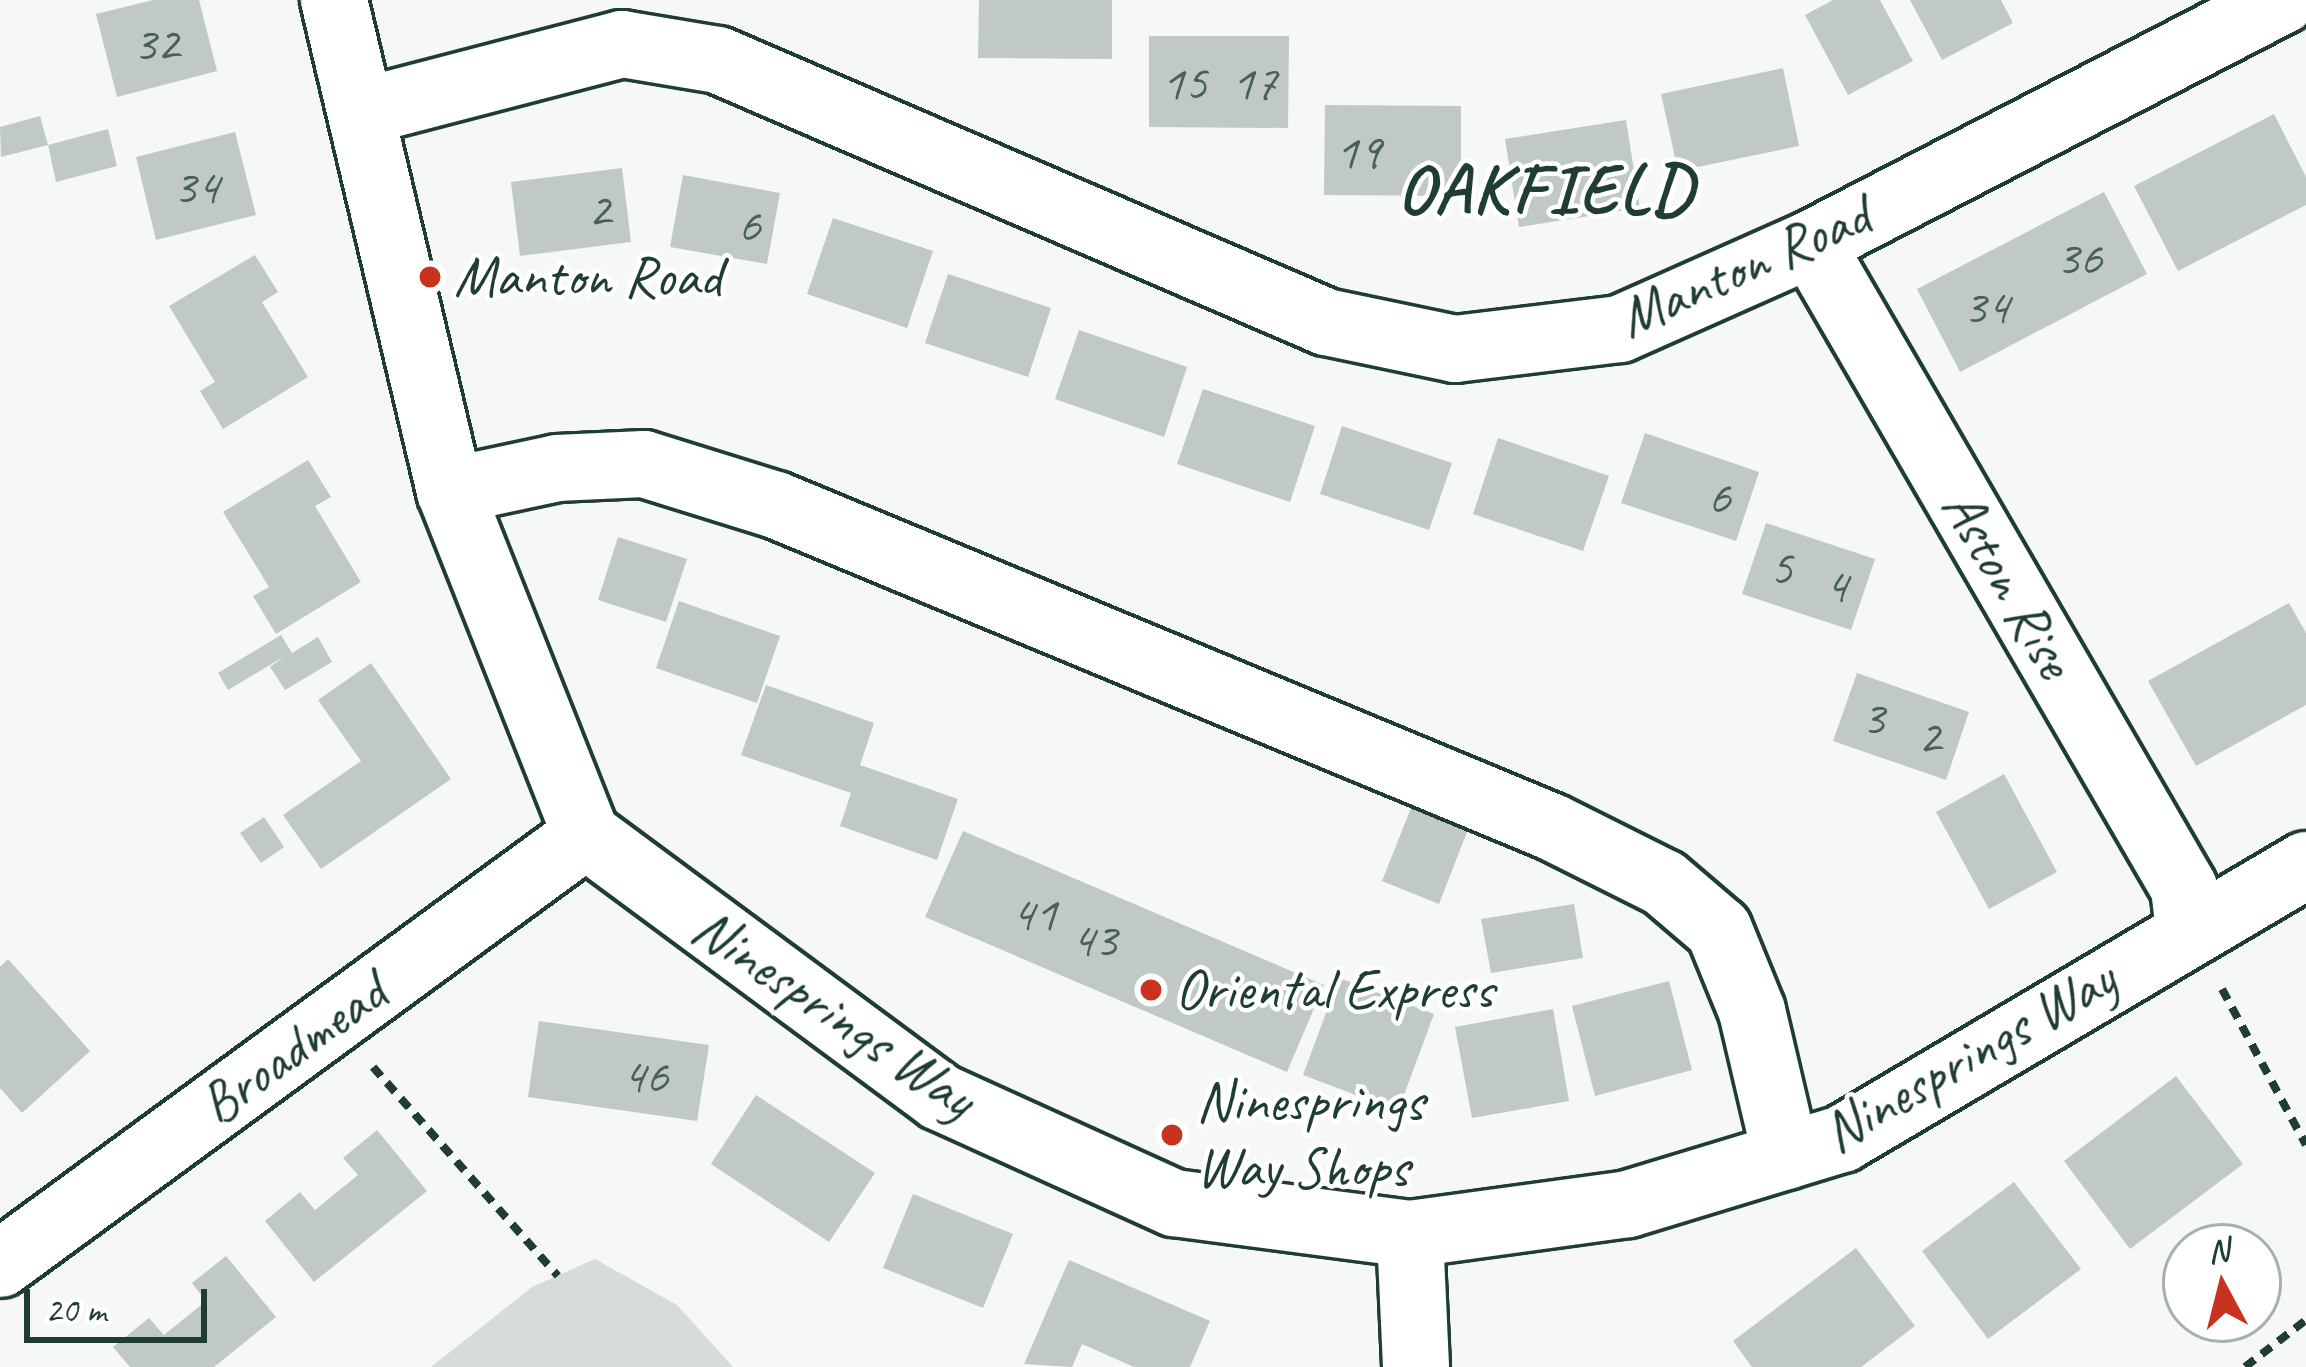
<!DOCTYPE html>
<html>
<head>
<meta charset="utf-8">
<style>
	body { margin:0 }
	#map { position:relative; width:2306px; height:1367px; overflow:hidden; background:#f6f7f7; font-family:Caveat,sans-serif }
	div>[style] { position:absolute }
	.green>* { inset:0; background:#d6dcdb }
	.building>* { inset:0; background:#c0c9c6 }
	.path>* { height:8px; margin-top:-4px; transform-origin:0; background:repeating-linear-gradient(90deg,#1f3d34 0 12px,transparent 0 21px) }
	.roads { filter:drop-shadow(3px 0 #1f3d34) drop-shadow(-3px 0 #1f3d34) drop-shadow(0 3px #1f3d34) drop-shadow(0 -3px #1f3d34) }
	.minor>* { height:66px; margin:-33px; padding:0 33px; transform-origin:33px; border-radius:33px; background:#fff }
	.dots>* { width:33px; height:33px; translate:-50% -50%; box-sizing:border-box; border:6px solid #fff; border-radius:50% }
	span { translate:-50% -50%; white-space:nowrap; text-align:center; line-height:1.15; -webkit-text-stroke:9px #fff; paint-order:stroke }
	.number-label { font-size:51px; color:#476058 }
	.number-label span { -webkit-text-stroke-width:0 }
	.street-label { font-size:57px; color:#1f3d34 }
	.poi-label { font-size:57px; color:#1f3d34 }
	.left { translate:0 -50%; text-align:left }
	.district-label { font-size:69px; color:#1f3d34; font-weight:700; letter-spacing:3px }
	.north { position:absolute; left:2162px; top:1223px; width:120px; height:120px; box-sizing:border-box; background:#fff; border:3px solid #a5b1ae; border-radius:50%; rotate:353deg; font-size:33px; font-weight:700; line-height:48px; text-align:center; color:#1f3d34 }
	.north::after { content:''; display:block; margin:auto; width:42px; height:54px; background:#c8321e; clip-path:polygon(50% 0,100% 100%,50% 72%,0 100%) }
	.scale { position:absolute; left:24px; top:1289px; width:183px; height:54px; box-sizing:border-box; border:6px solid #1f3d34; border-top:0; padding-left:15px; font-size:36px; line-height:42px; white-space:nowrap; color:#1f3d34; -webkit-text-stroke:9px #fff; paint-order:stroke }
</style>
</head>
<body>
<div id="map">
	<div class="green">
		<i style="clip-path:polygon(595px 1259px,677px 1305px,733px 1367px,431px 1367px,532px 1287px)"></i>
	</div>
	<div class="building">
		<i style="clip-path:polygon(153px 0,199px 0,217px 71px,117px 97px,96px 14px)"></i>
		<i style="clip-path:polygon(979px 0,1112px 0,1112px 59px,978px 58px)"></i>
		<i style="clip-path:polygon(1833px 0,1880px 0,1913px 61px,1848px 95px,1805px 15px)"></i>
		<i style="clip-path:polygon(1910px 0,2001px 0,2013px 23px,1942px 60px)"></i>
		<i style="clip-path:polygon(1149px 36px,1289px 36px,1288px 128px,1149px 127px)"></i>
		<i style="clip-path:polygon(1783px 68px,1799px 146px,1678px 171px,1661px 94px)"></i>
		<i style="clip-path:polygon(1325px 105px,1461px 106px,1461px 196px,1324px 195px)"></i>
		<i style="clip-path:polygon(2274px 114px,2306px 177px,2306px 205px,2178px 271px,2134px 186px)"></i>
		<i style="clip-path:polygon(40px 116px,48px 145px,108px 129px,117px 166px,56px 182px,48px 145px,1px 157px,0 127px)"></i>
		<i style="clip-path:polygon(1626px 120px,1640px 208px,1519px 227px,1505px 139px)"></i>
		<i style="clip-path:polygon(235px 132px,256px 215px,156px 240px,136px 157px)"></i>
		<i style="clip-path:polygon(622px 168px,631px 242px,520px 256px,511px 182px)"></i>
		<i style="clip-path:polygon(683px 175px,780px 193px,767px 264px,670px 247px)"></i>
		<i style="clip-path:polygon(2104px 192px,2147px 274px,1960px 372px,1917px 289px)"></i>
		<i style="clip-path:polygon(833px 218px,933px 251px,907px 328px,807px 294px)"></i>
		<i style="clip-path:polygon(255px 255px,278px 292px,262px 302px,308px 377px,223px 429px,200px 391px,215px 382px,169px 306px)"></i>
		<i style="clip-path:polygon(948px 274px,1051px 308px,1028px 377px,925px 343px)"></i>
		<i style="clip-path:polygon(1079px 330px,1187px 367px,1164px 437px,1055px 399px)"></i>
		<i style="clip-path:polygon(1203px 389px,1315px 426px,1290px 502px,1177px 464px)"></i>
		<i style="clip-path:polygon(1342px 426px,1452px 463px,1429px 530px,1320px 494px)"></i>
		<i style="clip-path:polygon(1645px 433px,1759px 472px,1736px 541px,1621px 503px)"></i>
		<i style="clip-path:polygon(1498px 438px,1609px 476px,1583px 551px,1473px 514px)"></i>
		<i style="clip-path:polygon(308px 460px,331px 497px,315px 506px,361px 582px,276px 634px,253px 596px,269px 587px,223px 512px)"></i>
		<i style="clip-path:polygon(1766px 523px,1875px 559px,1851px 630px,1742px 594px)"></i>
		<i style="clip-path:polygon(618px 537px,687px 559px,666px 622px,598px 600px)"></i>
		<i style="clip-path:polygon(679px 601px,780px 636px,757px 703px,656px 668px)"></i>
		<i style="clip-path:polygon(2289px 603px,2306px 633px,2306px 705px,2196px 766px,2148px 681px)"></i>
		<i style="clip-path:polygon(281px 635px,292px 653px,318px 637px,332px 662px,285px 690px,270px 667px,285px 656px,228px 690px,218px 673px)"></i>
		<i style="clip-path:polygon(371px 663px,451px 779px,321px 869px,283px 815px,361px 761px,318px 700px)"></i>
		<i style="clip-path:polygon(1857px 673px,1969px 712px,1946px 780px,1833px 741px)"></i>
		<i style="clip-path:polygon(766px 685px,874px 723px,860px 765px,958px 799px,937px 860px,840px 826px,851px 793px,741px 755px)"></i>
		<i style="clip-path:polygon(2004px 774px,2057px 872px,1989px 909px,1936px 812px)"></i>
		<i style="clip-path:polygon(1415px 798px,1472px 819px,1439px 904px,1382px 881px)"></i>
		<i style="clip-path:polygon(264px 817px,284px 847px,261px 863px,240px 833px)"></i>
		<i style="clip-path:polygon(963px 831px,1324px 985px,1287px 1072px,925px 917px)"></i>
		<i style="clip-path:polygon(1574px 904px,1583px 958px,1491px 973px,1481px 919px)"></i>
		<i style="clip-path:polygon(8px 959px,90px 1051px,22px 1113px,0 1088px,0 967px)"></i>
		<i style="clip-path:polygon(1339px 978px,1434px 1014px,1398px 1111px,1303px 1075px)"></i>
		<i style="clip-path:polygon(1669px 981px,1692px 1070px,1595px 1096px,1572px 1006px)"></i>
		<i style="clip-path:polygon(1553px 1009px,1569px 1101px,1472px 1118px,1455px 1027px)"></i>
		<i style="clip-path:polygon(539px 1021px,709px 1045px,697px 1121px,528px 1097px)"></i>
		<i style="clip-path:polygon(2176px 1076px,2243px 1164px,2130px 1249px,2064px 1161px)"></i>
		<i style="clip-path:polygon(756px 1095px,875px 1173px,829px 1242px,711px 1164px)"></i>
		<i style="clip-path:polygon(377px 1130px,427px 1191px,314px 1282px,265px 1221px,300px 1192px,315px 1210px,358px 1175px,343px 1158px)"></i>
		<i style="clip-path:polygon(2014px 1182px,2081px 1269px,1988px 1339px,1922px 1251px)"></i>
		<i style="clip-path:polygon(913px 1194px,1013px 1234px,983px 1308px,883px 1268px)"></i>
		<i style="clip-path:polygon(1856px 1248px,1915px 1326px,1861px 1367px,1752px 1367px,1733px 1341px)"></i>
		<i style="clip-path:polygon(226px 1256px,276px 1317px,214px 1367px,130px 1367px,113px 1347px,149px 1318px,164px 1335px,206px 1301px,192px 1283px)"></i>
		<i style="clip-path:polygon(1069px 1260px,1210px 1321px,1190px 1367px,1134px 1367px,1082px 1344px,1072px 1367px,1024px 1364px)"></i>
	</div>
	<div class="path">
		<i style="left:2222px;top:989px;width:177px;rotate:61.7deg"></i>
		<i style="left:373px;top:1067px;width:279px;rotate:48.5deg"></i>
		<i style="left:2245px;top:1367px;width:77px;rotate:-37.6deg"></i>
	</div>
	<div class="roads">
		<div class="minor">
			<i style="left:334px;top:0;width:505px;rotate:76.71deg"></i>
			<i style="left:450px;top:491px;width:370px;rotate:68.4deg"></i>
			<i style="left:586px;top:835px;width:440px;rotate:36.5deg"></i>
			<i style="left:940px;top:1097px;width:257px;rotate:24.4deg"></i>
			<i style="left:1174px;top:1203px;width:238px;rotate:7.5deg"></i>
			<i style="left:1410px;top:1234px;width:220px;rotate:-7.8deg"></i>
			<i style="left:1628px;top:1204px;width:224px;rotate:-16.9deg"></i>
			<i style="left:1842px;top:1139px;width:539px;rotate:-30.56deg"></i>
			<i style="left:361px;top:112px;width:270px;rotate:-14.6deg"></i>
			<i style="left:622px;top:44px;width:97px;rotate:9.5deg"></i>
			<i style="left:718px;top:60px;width:662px;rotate:23.31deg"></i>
			<i style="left:1326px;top:322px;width:132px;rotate:11.8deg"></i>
			<i style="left:1455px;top:349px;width:166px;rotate:-6.9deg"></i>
			<i style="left:1620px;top:329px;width:209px;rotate:-24deg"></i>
			<i style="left:1811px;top:244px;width:531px;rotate:-27.34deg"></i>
			<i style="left:1811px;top:244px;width:744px;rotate:59.92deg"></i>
			<i style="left:2184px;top:888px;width:42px;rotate:83.2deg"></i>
			<i style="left:450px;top:491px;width:109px;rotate:-12.1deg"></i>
			<i style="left:557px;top:468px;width:87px;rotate:-2.6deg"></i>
			<i style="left:644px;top:464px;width:138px;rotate:17.3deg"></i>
			<i style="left:776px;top:505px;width:840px;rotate:22.54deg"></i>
			<i style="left:1552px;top:827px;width:125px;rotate:26.6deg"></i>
			<i style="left:1664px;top:883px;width:72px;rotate:40.5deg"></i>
			<i style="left:1719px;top:930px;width:87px;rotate:67.8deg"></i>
			<i style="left:1752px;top:1011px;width:149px;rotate:76.8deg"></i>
			<i style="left:1410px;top:1234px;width:133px;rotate:87.4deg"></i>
			<i style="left:0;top:1264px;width:726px;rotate:-36.21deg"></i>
		</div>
	</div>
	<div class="dots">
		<i style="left:430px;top:277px;background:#c8321e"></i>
		<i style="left:1151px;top:990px;background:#c8321e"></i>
		<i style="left:1172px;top:1135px;background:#c8321e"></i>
	</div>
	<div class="number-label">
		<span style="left:156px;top:43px">32</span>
		<span style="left:1184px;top:82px">15</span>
		<span style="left:1254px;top:82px">17</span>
		<span style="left:1358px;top:151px">19</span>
		<span style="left:196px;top:186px">34</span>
		<span style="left:599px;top:209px">2</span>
		<span style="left:749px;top:224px">6</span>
		<span style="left:2079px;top:257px">36</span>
		<span style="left:1986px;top:306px">34</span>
		<span style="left:1719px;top:496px">6</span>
		<span style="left:1781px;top:567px">5</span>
		<span style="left:1836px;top:585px">4</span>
		<span style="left:1873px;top:717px">3</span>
		<span style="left:1929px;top:736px">2</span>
		<span style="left:1034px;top:913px">41</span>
		<span style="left:1094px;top:939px">43</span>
		<span style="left:645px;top:1075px">46</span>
	</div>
	<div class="street-label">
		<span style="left:1744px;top:267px;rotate:-24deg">Manton Road</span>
		<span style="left:2008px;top:584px;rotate:60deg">Aston Rise</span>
		<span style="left:834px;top:1013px;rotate:34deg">Ninesprings Way</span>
		<span style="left:293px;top:1049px;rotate:-36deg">Broadmead</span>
		<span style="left:1969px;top:1056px;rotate:-30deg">Ninesprings Way</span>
	</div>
	<div class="poi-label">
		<span class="left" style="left:454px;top:277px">Manton Road</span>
		<span class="left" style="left:1175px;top:990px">Oriental Express</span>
		<span class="left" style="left:1196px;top:1135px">Ninesprings<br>Way Shops</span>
	</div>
	<div class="district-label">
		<span style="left:1546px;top:190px">OAKFIELD</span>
	</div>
	<div class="north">N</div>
	<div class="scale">20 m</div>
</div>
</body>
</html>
